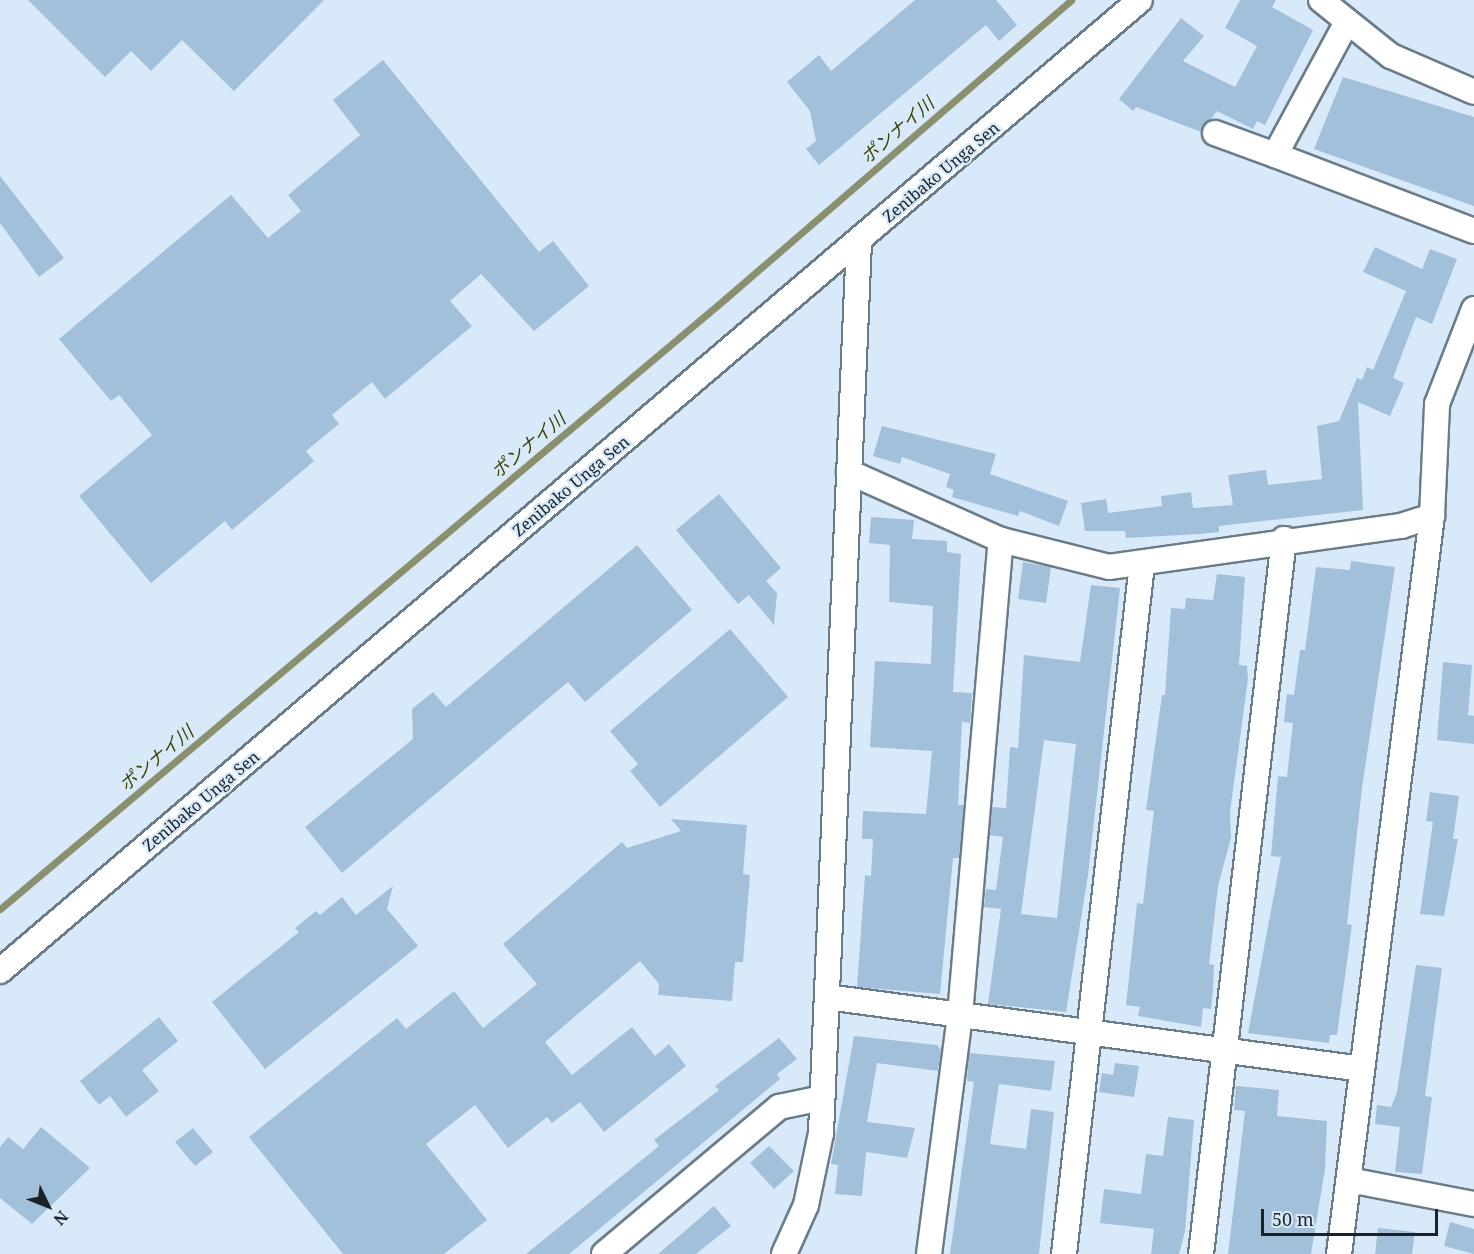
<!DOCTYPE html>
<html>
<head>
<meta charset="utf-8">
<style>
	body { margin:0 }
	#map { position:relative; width:1474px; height:1254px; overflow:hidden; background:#d8eaf9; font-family:"Noto Serif","Noto Sans JP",serif }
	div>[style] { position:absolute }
	.stream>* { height:7px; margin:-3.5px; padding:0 3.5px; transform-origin:3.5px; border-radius:3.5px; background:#8a906e }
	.building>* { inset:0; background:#a2c0d9 }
	.roads { filter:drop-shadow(2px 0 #6b7c89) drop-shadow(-2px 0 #6b7c89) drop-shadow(0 2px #6b7c89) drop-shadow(0 -2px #6b7c89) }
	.minor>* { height:24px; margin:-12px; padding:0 12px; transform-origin:12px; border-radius:12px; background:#fff }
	span { translate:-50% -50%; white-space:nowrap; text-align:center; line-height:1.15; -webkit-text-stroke:4.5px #d8eaf9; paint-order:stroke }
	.street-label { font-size:16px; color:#1c2328 }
	.water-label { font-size:18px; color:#3b4103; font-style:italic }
	.north { position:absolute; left:18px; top:1176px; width:60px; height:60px; -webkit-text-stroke:4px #d8eaf9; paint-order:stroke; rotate:133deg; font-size:16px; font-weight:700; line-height:24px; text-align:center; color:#1c2328 }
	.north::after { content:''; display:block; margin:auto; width:21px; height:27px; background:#1c2328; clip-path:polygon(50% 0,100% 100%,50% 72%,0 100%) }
	.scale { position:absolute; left:1261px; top:1209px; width:177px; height:27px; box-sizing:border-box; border:3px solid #1c2328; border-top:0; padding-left:8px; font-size:18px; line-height:21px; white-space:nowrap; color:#1c2328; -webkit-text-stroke:4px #d8eaf9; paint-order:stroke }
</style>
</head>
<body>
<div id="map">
	<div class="stream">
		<i style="left:0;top:909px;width:949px;rotate:-40.08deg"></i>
		<i style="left:726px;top:298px;width:456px;rotate:-40.8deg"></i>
	</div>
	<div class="building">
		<i style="clip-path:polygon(28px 0,324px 0,234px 91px,182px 40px,151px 71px,131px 51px,105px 77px)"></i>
		<i style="clip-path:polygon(915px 0,996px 0,1017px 25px,999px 41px,986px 25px,819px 165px,806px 149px,816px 141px,810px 111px,787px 82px,819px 55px,831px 71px)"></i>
		<i style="clip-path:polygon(1240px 0,1276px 0,1272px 7px,1313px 30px,1265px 125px,1257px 121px,1253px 129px,1217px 111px,1201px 132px,1136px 107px,1133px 111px,1119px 99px,1181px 18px,1204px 36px,1183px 61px,1235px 87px,1257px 46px,1225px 28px)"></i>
		<i style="clip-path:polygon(383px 60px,539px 252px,553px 241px,589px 286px,534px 331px,481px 274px,450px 301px,472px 326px,385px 399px,372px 382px,332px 415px,339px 424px,306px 451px,314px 461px,232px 530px,225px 521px,151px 583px,79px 496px,152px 435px,119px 395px,111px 401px,59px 339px,231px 195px,268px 238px,301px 211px,288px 195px,360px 135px,333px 100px)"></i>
		<i style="clip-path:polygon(1343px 77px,1474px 117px,1474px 206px,1314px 149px)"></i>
		<i style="clip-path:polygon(0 176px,64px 258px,39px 277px,0 223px)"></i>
		<i style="clip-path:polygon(1375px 247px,1422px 269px,1430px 249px,1457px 259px,1432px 324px,1416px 317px,1393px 378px,1404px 383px,1390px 416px,1358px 402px,1363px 510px,1219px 526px,1219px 532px,1200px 534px,1126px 538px,1125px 531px,1085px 531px,1081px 503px,1106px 499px,1108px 513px,1162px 506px,1161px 496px,1191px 492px,1193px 508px,1233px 505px,1228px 475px,1266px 470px,1268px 485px,1322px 479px,1317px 426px,1339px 421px,1357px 378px,1362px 380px,1367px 367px,1373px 370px,1406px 291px,1363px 272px)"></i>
		<i style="clip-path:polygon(882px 426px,996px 454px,990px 474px,1068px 501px,1059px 526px,1020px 511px,1018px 516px,952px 497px,954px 490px,946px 487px,950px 474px,902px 457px,900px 464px,873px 456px)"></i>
		<i style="clip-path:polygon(719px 494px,781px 568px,766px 581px,777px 593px,774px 625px,749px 595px,738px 604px,676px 530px)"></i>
		<i style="clip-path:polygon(871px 517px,914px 520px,912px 539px,947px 541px,947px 552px,961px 554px,953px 692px,972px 693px,970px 723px,962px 722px,958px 805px,964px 805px,959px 858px,953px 858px,940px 994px,857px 987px,865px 875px,871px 876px,873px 839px,862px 839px,863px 811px,926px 814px,932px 751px,870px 747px,875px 661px,931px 664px,933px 606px,889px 602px,890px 545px,869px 543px)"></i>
		<i style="clip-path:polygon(637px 545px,692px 610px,585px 702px,568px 682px,342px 873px,305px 827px,413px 739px,412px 709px,433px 692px,446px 707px)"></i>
		<i style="clip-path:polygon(1351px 561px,1395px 567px,1362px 788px,1347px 924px,1352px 925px,1337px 1035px,1330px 1035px,1329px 1043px,1248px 1033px,1281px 857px,1271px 856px,1278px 776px,1287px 777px,1293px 723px,1284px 722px,1287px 694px,1294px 695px,1300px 650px,1305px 650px,1316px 567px,1350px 570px)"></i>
		<i style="clip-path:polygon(1023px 562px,1051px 567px,1046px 603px,1018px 599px)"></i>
		<i style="clip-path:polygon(1217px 574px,1245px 577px,1239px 665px,1247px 666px,1248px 679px,1230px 812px,1231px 838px,1218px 886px,1209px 964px,1214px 965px,1213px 990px,1211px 1009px,1203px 1008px,1201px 1027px,1138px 1016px,1140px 1007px,1126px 1005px,1137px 903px,1143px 904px,1148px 860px,1154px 811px,1146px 810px,1162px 695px,1165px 695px,1171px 608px,1185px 609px,1186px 598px,1213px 600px)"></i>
		<i style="clip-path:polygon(evenodd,1091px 585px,1120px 588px,1088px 875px,1066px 1012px,988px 1004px,1001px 909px,984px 907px,986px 889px,996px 890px,1003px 837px,990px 835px,992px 807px,1006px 808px,1010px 747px,1018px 748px,1024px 655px,1080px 662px,1091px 585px,1044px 740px,1076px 744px,1057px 918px,1021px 914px,1044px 740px)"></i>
		<i style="clip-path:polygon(730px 629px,788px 697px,660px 807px,630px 771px,638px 764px,610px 731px)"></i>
		<i style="clip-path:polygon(1443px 662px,1472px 665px,1468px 715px,1474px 716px,1474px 744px,1437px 740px)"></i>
		<i style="clip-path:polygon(1430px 792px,1459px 796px,1453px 839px,1458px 839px,1444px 916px,1420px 914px,1433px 822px,1426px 821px)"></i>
		<i style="clip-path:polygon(671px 819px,747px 825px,743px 874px,750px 875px,743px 962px,735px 962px,732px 1001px,658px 995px,659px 984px,640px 961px,545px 1042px,572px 1075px,632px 1027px,655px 1056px,669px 1044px,686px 1066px,604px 1132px,580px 1102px,552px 1123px,547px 1117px,508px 1148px,475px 1105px,426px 1144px,487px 1220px,444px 1254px,343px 1254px,249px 1137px,397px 1018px,406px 1029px,454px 991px,483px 1028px,537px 984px,503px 944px,622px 842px,627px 848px,681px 831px)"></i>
		<i style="clip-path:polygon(393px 886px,387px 909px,418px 946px,265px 1069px,212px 1002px,299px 932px,295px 928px,316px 911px,320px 915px,342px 897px,356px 915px)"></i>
		<i style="clip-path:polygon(1416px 965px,1442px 968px,1425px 1096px,1432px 1097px,1422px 1174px,1395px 1172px,1400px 1127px,1375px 1124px,1377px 1105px,1391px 1107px,1397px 1092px)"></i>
		<i style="clip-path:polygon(159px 1017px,178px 1041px,142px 1070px,159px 1091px,126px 1117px,110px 1096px,99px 1105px,80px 1081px)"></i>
		<i style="clip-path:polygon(854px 1036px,937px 1045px,941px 1050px,938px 1071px,877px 1063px,867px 1122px,915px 1128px,907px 1158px,866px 1152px,862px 1196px,835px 1194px,838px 1165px,831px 1164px)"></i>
		<i style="clip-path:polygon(779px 1038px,797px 1059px,777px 1074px,780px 1079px,569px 1254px,526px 1254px,659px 1146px,654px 1140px,719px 1090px,715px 1086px)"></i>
		<i style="clip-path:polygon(969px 1053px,1055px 1061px,1051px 1091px,999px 1084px,990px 1144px,1026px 1149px,1031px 1109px,1054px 1112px,1039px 1254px,950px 1254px,974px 1082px,967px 1081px)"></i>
		<i style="clip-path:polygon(1115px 1063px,1139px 1066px,1134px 1097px,1099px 1092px,1102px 1073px,1113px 1075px)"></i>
		<i style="clip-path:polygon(1236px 1086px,1279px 1090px,1277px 1116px,1327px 1121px,1325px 1169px,1311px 1254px,1228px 1254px,1245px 1111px,1234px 1110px)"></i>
		<i style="clip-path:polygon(1168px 1117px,1194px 1120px,1185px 1231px,1179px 1254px,1151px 1254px,1154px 1229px,1100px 1223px,1104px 1189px,1141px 1194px,1146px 1154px,1163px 1156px)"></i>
		<i style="clip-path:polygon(41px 1127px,90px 1168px,32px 1224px,0 1198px,0 1147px,8px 1137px,23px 1149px)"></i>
		<i style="clip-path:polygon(193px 1128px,213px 1152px,195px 1166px,175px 1142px)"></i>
		<i style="clip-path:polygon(769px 1146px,794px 1171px,774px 1189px,750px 1163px)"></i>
		<i style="clip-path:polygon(714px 1206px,731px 1226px,696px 1254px,658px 1254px)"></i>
		<i style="clip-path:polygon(1450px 1222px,1474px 1229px,1474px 1254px,1444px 1246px)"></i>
		<i style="clip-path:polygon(1378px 1228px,1415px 1232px,1412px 1254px,1375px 1254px)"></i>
	</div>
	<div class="roads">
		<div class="minor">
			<i style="left:1321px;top:0;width:90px;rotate:38.7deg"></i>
			<i style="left:1391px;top:56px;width:90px;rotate:23.4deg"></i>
			<i style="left:1347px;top:22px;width:151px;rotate:118.4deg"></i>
			<i style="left:1275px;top:155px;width:213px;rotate:20.9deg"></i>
			<i style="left:1215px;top:133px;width:64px;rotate:20.1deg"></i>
			<i style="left:849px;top:472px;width:167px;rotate:24.1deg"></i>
			<i style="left:1001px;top:540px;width:111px;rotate:14deg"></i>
			<i style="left:1109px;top:567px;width:295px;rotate:-8deg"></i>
			<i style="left:1401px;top:526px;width:33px;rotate:-18deg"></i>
			<i style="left:0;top:971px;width:1497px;rotate:-40.42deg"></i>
			<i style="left:827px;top:997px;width:540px;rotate:7.66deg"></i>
			<i style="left:1349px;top:1180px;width:127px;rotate:10.9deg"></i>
			<i style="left:604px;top:1254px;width:229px;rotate:-40deg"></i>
			<i style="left:779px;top:1107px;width:44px;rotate:-11.8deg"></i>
			<i style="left:784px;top:1254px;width:54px;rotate:-65.8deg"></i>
			<i style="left:806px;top:1205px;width:74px;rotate:-78.2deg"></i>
			<i style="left:821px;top:1133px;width:893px;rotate:-87.56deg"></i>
			<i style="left:929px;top:1254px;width:241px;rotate:-82.6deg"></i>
			<i style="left:960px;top:1015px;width:477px;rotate:-85.1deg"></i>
			<i style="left:1064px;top:1254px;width:694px;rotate:-83.55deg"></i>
			<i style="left:1201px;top:1254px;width:720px;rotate:-83.38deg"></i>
			<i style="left:1339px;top:1254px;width:744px;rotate:-82.82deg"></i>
			<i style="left:1432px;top:516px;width:112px;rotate:-87.4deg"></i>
			<i style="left:1437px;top:404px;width:102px;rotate:-68.7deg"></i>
		</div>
	</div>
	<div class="street-label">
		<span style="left:941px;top:172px;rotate:-40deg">Zenibako Unga Sen</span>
		<span style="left:571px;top:486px;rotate:-40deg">Zenibako Unga Sen</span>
		<span style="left:201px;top:801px;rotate:-40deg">Zenibako Unga Sen</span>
	</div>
	<div class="water-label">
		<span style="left:897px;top:130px;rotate:-41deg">ポンナイ川</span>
		<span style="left:528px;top:445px;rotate:-40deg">ポンナイ川</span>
		<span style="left:156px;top:758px;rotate:-40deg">ポンナイ川</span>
	</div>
	<div class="north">N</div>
	<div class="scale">50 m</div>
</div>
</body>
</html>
